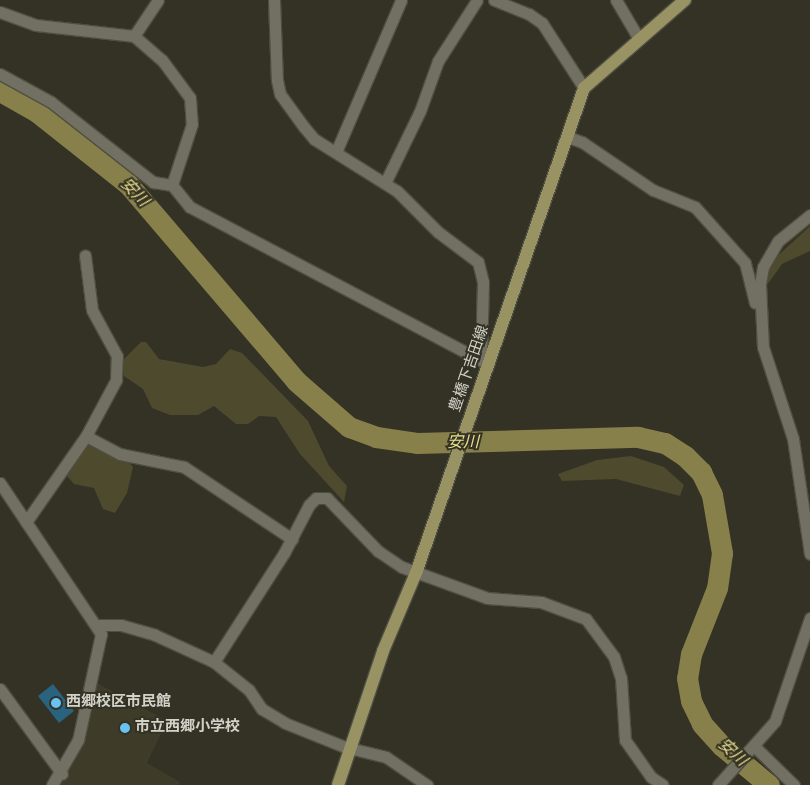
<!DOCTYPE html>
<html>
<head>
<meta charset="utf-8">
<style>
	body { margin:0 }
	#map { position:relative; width:810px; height:785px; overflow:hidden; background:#343225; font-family:Overpass,"Noto Sans JP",sans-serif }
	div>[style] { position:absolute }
	.built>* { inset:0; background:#3e3c28 }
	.green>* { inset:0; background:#4d4a2d }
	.river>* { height:21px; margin:-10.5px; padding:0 10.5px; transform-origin:10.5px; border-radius:10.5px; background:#87804b }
	.building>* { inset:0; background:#2a637f }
	.roads { filter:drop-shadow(1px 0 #4f4e42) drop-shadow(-1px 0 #4f4e42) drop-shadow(0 1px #4f4e42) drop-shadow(0 -1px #4f4e42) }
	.minor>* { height:11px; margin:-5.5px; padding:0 5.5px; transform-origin:5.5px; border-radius:5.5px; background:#727062 }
	.primary>* { height:12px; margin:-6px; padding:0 6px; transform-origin:6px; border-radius:6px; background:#999363 }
	.dots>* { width:14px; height:14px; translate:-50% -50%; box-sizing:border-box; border:2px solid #343225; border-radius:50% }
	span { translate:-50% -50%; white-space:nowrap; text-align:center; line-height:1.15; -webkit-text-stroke:4px #343225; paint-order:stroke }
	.street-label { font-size:15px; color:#d2d2c9 }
	.poi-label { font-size:15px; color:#d2d2c9; font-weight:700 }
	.left { translate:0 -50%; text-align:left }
	.water-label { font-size:16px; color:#ebe18e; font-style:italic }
</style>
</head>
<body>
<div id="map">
	<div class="built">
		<i style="clip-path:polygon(97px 683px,167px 721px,147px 763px,180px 782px,179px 785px,58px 785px,75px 761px)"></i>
	</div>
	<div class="green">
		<i style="clip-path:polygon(810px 226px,810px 251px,782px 264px,767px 285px,771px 262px)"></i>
		<i style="clip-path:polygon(141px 342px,146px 342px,159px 359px,203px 367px,216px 364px,230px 349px,242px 353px,308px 421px,329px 466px,347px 486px,344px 502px,300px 454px,276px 417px,259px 416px,248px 424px,236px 424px,214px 406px,198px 415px,170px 415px,152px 408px,143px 389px,124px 376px,124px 359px)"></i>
		<i style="clip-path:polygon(90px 443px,126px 459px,133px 467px,127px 493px,115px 513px,103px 509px,94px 488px,74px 484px,67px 476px,84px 445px)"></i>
		<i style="clip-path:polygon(631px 456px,664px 467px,684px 485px,680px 496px,616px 479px,562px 481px,558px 474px,597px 460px)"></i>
	</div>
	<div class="river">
		<i style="left:0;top:91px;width:43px;rotate:29.6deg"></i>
		<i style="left:37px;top:112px;width:116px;rotate:38.4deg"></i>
		<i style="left:128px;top:184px;width:259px;rotate:49.5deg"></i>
		<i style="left:296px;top:381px;width:70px;rotate:41deg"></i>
		<i style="left:349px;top:427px;width:29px;rotate:20deg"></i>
		<i style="left:376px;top:437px;width:41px;rotate:8.3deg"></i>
		<i style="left:417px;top:443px;width:221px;rotate:-1.6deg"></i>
		<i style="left:638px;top:437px;width:28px;rotate:13deg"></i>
		<i style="left:665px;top:443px;width:24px;rotate:33deg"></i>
		<i style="left:685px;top:456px;width:23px;rotate:45deg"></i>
		<i style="left:701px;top:472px;width:25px;rotate:64deg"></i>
		<i style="left:712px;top:495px;width:59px;rotate:80.2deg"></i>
		<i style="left:722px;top:553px;width:35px;rotate:98deg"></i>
		<i style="left:717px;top:588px;width:71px;rotate:111.5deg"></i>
		<i style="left:691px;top:654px;width:24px;rotate:99deg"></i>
		<i style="left:687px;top:678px;width:23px;rotate:80deg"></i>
		<i style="left:691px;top:701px;width:25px;rotate:64deg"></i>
		<i style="left:702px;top:724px;width:30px;rotate:48deg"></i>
		<i style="left:722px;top:746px;width:61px;rotate:39.7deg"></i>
	</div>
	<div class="building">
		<i style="clip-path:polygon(53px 684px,74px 711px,59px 723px,38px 696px)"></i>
	</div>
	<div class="roads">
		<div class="minor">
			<i style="left:274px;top:0;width:80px;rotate:87.9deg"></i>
			<i style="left:277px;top:80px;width:14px;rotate:78deg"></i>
			<i style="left:280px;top:94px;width:41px;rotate:54deg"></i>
			<i style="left:304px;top:127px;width:16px;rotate:50deg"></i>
			<i style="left:314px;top:139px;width:98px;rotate:32.1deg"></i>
			<i style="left:397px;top:191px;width:58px;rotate:45deg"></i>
			<i style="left:438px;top:232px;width:50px;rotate:36.9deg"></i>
			<i style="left:478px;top:262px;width:21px;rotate:76deg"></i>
			<i style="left:483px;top:282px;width:78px;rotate:91.5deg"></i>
			<i style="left:494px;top:0;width:38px;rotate:22deg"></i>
			<i style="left:529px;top:14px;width:16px;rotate:35deg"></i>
			<i style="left:542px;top:23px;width:77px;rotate:57.1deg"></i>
			<i style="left:616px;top:0;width:45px;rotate:59.5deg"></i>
			<i style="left:0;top:12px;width:38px;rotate:20deg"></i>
			<i style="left:36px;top:25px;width:99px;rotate:6.4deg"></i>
			<i style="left:134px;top:36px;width:37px;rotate:41deg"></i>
			<i style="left:162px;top:60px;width:47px;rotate:53.6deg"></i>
			<i style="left:190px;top:98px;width:26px;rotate:86deg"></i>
			<i style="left:192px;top:124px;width:64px;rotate:108.2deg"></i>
			<i style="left:172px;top:185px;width:28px;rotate:51deg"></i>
			<i style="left:190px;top:207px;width:337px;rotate:27.8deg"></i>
			<i style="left:134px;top:36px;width:43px;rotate:-56.3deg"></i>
			<i style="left:0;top:74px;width:58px;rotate:28.8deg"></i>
			<i style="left:51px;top:102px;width:130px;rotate:38.1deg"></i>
			<i style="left:153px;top:182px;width:19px;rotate:9deg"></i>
			<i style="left:568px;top:137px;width:15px;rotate:20deg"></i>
			<i style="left:582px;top:142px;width:86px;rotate:34.1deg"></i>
			<i style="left:653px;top:190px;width:45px;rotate:22deg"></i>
			<i style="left:695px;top:207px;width:75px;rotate:48.2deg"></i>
			<i style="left:745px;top:263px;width:41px;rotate:76deg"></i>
			<i style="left:336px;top:152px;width:165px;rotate:-66.8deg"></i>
			<i style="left:385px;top:183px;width:80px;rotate:-64.1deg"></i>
			<i style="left:420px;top:111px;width:53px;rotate:-70.2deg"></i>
			<i style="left:438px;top:61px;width:72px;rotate:-57.4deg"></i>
			<i style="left:810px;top:215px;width:41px;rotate:140.9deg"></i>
			<i style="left:778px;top:241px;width:30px;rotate:120deg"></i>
			<i style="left:763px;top:267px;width:17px;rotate:100deg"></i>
			<i style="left:760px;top:284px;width:63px;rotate:87.3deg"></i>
			<i style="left:763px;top:347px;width:97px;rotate:71.9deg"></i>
			<i style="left:793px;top:439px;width:116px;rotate:81.6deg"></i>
			<i style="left:86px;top:436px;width:38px;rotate:28deg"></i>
			<i style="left:120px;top:454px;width:65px;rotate:11.5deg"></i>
			<i style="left:184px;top:467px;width:130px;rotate:33.7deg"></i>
			<i style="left:0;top:483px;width:182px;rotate:56.2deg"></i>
			<i style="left:101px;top:634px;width:108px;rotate:102.2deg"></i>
			<i style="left:78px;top:740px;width:52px;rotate:120deg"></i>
			<i style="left:26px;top:522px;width:105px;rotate:-55.1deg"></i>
			<i style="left:86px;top:436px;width:64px;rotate:-61.8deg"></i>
			<i style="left:116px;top:380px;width:24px;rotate:-88deg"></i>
			<i style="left:117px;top:356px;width:52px;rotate:-118.5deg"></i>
			<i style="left:92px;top:310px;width:55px;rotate:-97.3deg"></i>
			<i style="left:99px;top:625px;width:22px"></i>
			<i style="left:121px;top:625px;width:35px;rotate:16deg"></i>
			<i style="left:155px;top:635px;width:65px;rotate:24.6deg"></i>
			<i style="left:214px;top:662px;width:45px;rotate:38.7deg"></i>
			<i style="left:249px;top:690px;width:23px;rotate:56deg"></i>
			<i style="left:262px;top:709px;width:27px;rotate:31deg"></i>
			<i style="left:285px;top:723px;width:65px;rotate:21.8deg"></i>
			<i style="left:345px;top:747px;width:42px;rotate:13.7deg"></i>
			<i style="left:386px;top:757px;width:50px;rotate:34.3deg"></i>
			<i style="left:214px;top:662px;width:130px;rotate:-57.3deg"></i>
			<i style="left:284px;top:553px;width:54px;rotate:-62.5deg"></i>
			<i style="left:309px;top:505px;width:10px;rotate:-45deg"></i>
			<i style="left:316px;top:498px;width:11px"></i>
			<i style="left:327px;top:498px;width:74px;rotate:46.1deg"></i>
			<i style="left:378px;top:551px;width:29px;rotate:34deg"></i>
			<i style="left:402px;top:567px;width:90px;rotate:20deg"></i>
			<i style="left:487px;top:598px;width:54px;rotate:4.2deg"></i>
			<i style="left:541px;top:602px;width:48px;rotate:20.7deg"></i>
			<i style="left:586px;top:619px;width:47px;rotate:53.6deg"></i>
			<i style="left:614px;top:657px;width:22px;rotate:72deg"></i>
			<i style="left:621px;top:678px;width:62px;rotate:86.3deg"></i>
			<i style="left:625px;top:740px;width:45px;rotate:54.9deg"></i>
			<i style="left:651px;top:777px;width:14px;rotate:34deg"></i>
			<i style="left:0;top:689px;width:105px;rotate:53.9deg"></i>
			<i style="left:754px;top:746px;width:56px;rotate:44.3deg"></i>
			<i style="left:718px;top:785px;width:86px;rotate:-48.3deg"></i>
			<i style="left:775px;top:721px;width:109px;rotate:-71.2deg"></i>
		</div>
		<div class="primary">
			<i style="left:338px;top:785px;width:141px;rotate:-71.4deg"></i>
			<i style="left:383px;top:651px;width:85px;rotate:-67.1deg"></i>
			<i style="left:416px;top:573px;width:513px;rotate:-70.89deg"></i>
			<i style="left:584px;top:88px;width:134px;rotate:-41.1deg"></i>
		</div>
	</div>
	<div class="dots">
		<i style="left:56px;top:703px;background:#69c3f1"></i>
		<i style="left:125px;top:728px;background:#69c3f1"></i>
	</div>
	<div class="street-label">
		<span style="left:470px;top:369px;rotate:-71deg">豊橋下吉田線</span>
	</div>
	<div class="poi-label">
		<span class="left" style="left:66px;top:703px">西郷校区市民館</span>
		<span class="left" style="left:135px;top:728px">市立西郷小学校</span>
	</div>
	<div class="water-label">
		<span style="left:134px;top:193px;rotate:46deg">安川</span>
		<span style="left:463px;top:443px">安川</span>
		<span style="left:732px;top:753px;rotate:42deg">安川</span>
	</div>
</div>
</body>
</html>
